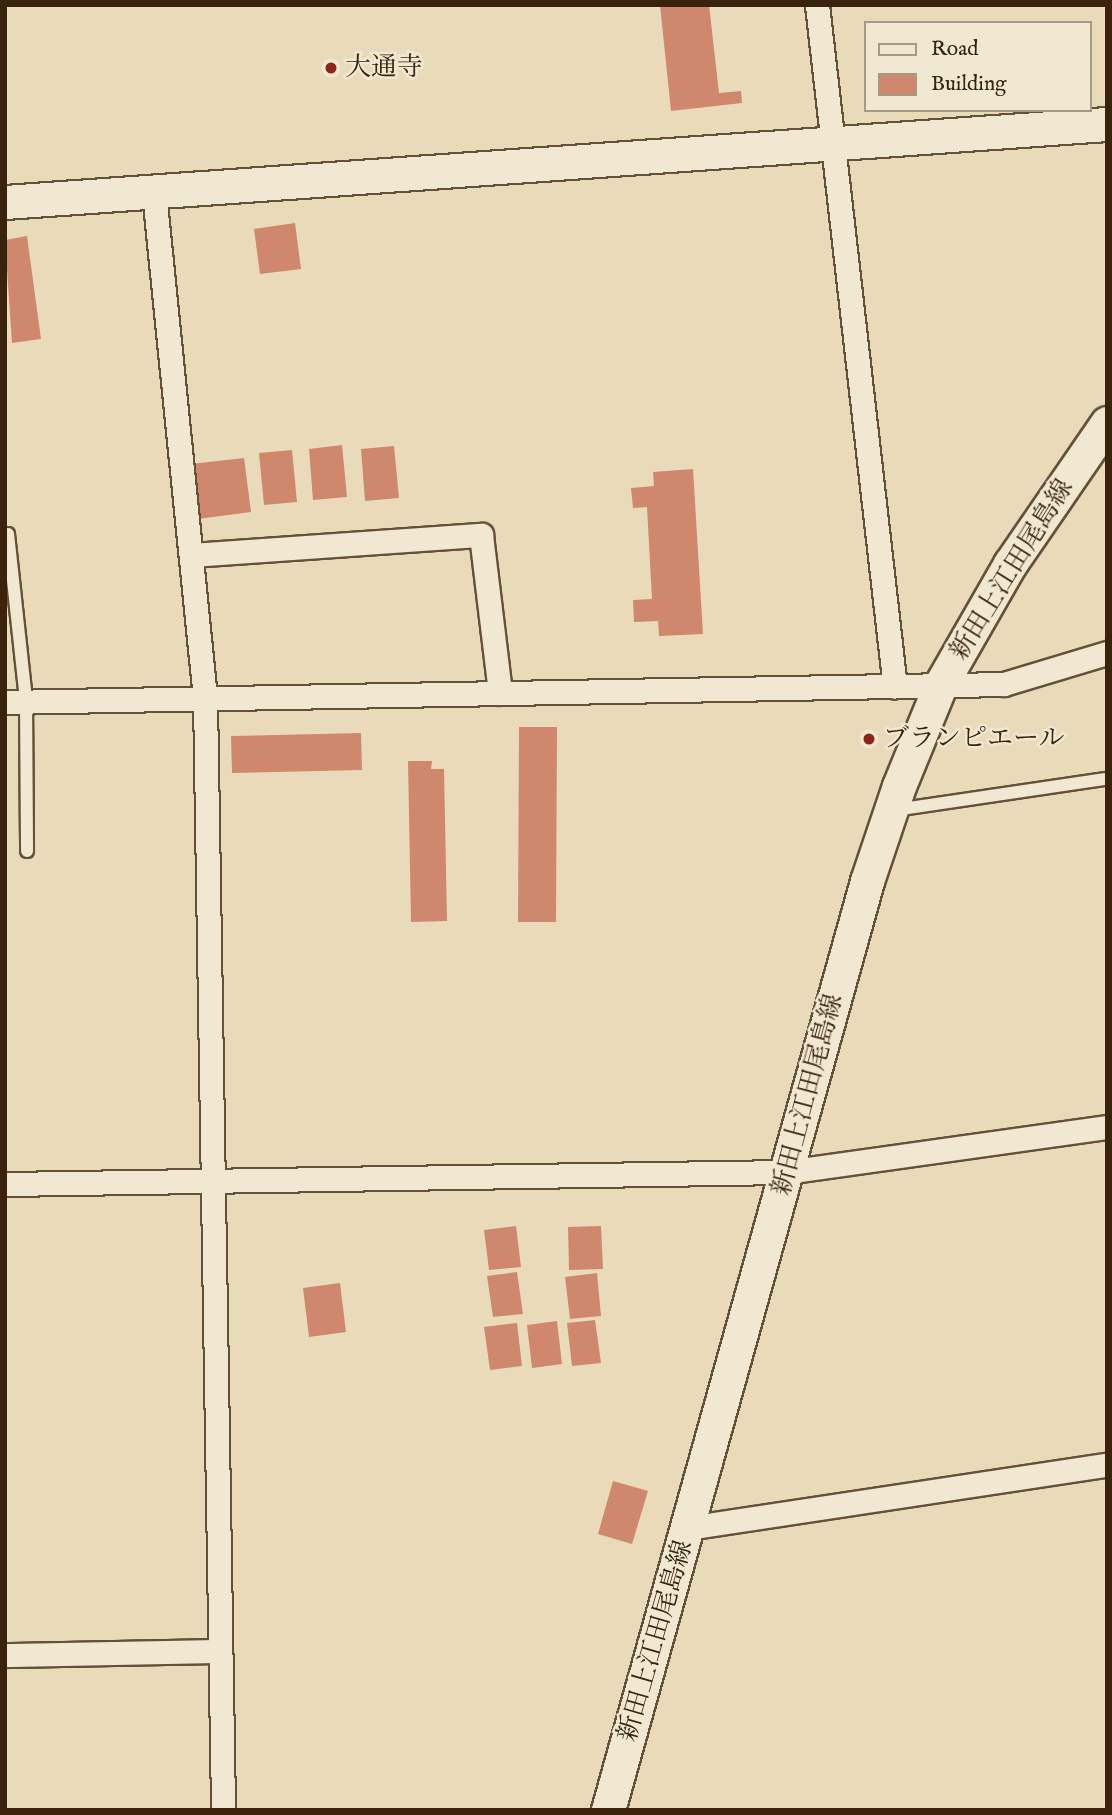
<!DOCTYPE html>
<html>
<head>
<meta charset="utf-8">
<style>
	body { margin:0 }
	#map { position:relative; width:1112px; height:1815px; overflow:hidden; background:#e9dbb9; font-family:"IM FELL English","Noto Serif JP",serif }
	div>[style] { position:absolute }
	.building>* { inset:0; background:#cf886e }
	.roads { filter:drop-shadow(2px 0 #655138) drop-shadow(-2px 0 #655138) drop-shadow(0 2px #655138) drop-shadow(0 -2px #655138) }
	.lane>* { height:12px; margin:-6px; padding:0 6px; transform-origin:6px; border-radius:6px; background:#f1e8d2 }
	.street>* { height:23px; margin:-11.5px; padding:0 11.5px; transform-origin:11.5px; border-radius:11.5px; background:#f1e8d2 }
	.secondary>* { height:33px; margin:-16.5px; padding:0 16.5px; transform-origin:16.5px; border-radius:16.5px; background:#f1e8d2 }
	.dots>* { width:19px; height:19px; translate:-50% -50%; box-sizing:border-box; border:4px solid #f1e8d2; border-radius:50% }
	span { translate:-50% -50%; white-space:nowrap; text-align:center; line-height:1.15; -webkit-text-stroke:5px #f1e8d2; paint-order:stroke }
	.poi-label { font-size:26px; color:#39230d }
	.left { translate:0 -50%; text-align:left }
	.street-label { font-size:26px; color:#39230d }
	.frame { position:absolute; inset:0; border:7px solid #39230d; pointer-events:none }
	.legend { position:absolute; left:864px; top:21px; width:228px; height:91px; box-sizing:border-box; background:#f1e8d2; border:2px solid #a79983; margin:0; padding:9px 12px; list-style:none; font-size:21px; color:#39230d }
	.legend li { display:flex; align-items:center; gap:14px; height:35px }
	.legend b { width:35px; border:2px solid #a79983 }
</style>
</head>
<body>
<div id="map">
	<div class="building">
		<i style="clip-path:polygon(660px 5px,709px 5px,719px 93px,741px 91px,742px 103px,671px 111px)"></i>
		<i style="clip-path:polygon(295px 223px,301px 269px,260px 274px,254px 229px)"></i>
		<i style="clip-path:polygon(27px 236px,41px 339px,12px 343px,5px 240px)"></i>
		<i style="clip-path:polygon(342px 445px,347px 497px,313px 500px,309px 449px)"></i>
		<i style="clip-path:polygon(394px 446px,399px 498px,365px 501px,361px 449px)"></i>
		<i style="clip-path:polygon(292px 450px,297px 502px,264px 505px,259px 453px)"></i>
		<i style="clip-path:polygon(244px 458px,251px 512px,198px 519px,191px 464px)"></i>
		<i style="clip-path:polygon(693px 469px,703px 634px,659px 636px,658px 621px,634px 622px,633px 600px,652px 599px,647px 507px,633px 508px,631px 488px,654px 486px,653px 472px)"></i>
		<i style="clip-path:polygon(519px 727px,557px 727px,556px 922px,518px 922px)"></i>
		<i style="clip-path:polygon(361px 733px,362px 770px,232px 773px,231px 736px)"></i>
		<i style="clip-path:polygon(408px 761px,432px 761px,431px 769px,444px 769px,447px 921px,411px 922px)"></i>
		<i style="clip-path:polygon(516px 1226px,521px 1267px,489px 1270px,484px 1230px)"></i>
		<i style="clip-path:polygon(601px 1226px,603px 1269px,569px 1270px,568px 1227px)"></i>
		<i style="clip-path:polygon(517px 1272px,523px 1314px,493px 1317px,487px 1276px)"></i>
		<i style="clip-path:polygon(597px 1273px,601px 1316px,570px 1319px,565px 1277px)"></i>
		<i style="clip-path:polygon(340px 1283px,346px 1332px,309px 1337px,303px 1288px)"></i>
		<i style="clip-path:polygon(595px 1320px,601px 1363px,572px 1366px,567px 1323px)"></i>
		<i style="clip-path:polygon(557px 1321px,562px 1364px,532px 1368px,527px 1325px)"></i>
		<i style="clip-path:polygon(517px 1323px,522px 1366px,490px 1370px,484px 1327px)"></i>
		<i style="clip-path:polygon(613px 1481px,648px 1491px,632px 1544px,598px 1534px)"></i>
	</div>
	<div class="roads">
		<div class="lane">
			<i style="left:8px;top:534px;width:168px;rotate:83.8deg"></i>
			<i style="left:26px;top:701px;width:150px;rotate:89.6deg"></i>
			<i style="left:895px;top:810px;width:212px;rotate:-8.4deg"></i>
		</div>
		<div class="street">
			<i style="left:817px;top:5px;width:686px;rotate:83.48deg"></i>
			<i style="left:154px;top:193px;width:508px;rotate:84.23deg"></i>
			<i style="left:205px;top:698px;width:1112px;rotate:89.07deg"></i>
			<i style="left:192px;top:555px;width:290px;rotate:-4deg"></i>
			<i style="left:481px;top:535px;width:159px;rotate:83.1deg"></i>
			<i style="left:5px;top:702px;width:999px;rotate:-1.03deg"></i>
			<i style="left:1004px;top:684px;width:108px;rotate:-16.8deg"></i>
			<i style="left:5px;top:1184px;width:781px;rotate:-0.88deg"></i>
			<i style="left:786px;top:1172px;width:324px;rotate:-8deg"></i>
			<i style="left:688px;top:1528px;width:424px;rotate:-8.6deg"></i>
			<i style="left:5px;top:1655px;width:214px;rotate:-1.1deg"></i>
		</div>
		<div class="secondary">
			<i style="left:5px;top:202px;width:1105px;rotate:-4.05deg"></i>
			<i style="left:608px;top:1810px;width:964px;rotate:-74.42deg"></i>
			<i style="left:867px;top:881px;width:100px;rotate:-71.4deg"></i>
			<i style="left:899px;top:786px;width:108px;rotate:-67.7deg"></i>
			<i style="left:940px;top:686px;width:141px;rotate:-60.2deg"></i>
			<i style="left:1010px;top:564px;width:171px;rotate:-55.5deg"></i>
		</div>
	</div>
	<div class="dots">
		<i style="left:331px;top:68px;background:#8f2418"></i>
		<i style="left:869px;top:739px;background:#8f2418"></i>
	</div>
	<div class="poi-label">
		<span class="left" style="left:345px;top:68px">大通寺</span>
		<span class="left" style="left:883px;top:739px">ブランピエール</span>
	</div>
	<div class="street-label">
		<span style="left:1012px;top:570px;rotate:-58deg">新田上江田尾島線</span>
		<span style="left:808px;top:1095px;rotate:-75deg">新田上江田尾島線</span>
		<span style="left:656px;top:1641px;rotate:-74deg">新田上江田尾島線</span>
	</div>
	<div class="frame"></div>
	<ul class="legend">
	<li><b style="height:9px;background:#f1e8d2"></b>Road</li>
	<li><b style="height:19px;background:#cf886e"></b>Building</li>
	</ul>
</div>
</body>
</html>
